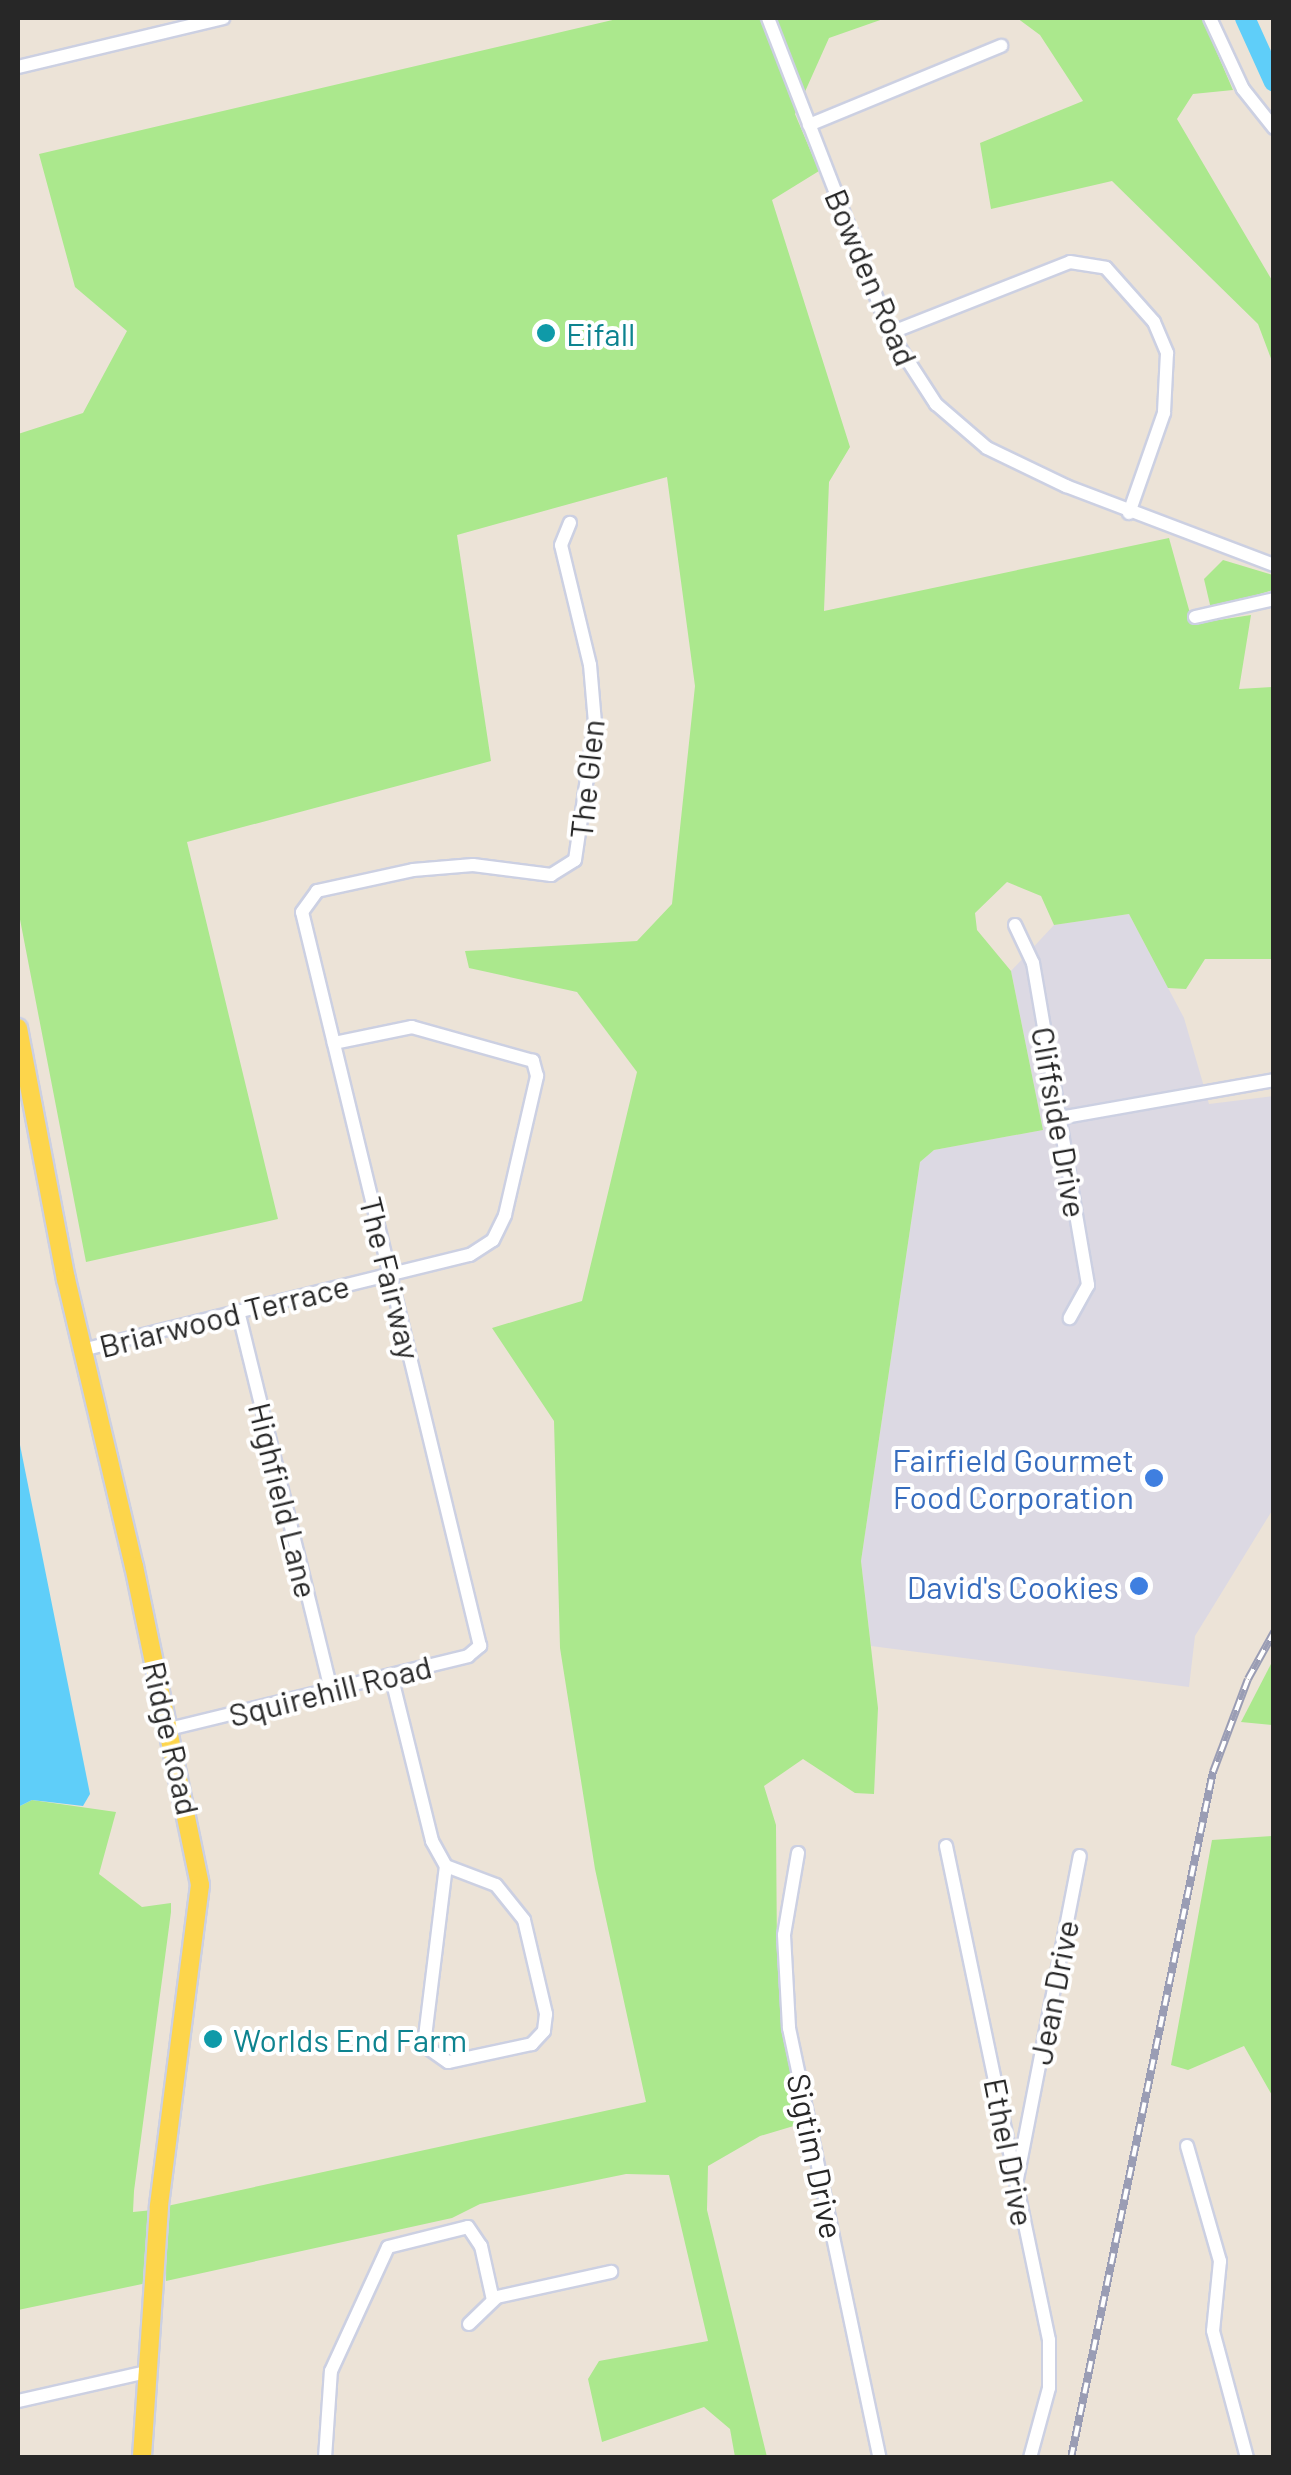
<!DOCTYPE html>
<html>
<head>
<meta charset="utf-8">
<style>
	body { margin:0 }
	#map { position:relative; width:1291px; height:2475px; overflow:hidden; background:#ece3d7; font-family:Barlow,sans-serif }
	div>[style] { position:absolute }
	.industrial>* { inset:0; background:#dcd9e3 }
	.green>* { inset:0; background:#abe88d }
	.water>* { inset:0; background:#5fcef9 }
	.river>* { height:20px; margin:-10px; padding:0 10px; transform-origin:10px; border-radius:10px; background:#5fcef9 }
	.roads { filter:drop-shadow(2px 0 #ccd0e2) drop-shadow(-2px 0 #ccd0e2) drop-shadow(0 2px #ccd0e2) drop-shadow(0 -2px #ccd0e2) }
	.minor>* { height:12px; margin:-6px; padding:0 6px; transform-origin:6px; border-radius:6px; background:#fff }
	.major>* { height:18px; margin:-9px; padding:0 9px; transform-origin:9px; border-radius:9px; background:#fdd54b }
	.rail>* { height:8px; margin-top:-4px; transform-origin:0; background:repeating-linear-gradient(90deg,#fff 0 11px,#9a9db4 0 22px); box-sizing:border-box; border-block:2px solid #9a9db4 }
	.dots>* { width:28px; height:28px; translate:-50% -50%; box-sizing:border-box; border:5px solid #fff; border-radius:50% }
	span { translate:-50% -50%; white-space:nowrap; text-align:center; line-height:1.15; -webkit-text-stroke:8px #fff; paint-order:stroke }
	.street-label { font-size:32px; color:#272727 }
	.culture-label { font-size:32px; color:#0d838f }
	.left { translate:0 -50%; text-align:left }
	.shop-label { font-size:32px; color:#366cbe }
	.right { translate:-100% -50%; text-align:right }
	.frame { position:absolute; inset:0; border:20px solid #272727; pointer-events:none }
</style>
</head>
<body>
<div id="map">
	<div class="industrial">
		<i style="clip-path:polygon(1129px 914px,1184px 1018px,1209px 1104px,1273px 1096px,1273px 1509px,1195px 1636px,1189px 1687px,871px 1646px,861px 1561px,920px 1162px,934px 1150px,1043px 1130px,1011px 971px,1054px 925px)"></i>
	</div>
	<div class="green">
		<i style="clip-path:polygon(621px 18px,886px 18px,829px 38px,795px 114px,819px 171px,772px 200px,850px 447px,829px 482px,824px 611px,1169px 538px,1193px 624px,1251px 615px,1239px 689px,1273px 687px,1273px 959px,1205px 959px,1186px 989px,1168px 988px,1129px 914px,1054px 925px,1041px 896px,1007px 882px,975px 913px,977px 930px,1011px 971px,1043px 1130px,934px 1150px,920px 1162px,861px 1561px,878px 1708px,874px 1794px,855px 1793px,803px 1759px,764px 1786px,776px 1825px,777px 1957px,797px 2125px,760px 2136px,708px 2166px,707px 2210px,767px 2457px,735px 2457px,730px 2429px,704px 2407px,602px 2442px,588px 2379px,599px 2361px,708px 2341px,669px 2175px,626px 2174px,480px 2204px,452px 2218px,166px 2281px,167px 2206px,646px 2102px,595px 1869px,560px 1648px,554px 1421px,492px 1328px,582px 1301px,637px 1072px,577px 992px,469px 968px,465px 951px,637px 941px,672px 904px,695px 686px,667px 477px,457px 535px,491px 761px,187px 842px,278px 1219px,86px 1262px,18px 909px,18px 434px,83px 413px,127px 331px,75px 287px,39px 154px)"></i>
		<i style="clip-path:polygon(1017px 18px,1202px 18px,1233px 90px,1193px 94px,1177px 119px,1273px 282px,1273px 364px,1258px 324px,1112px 181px,991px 209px,980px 143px,1083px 101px,1040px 35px)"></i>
		<i style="clip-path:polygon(1223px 560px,1273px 575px,1273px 590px,1211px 609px,1204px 579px)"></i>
		<i style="clip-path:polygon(1273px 1660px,1273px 1725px,1241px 1722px)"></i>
		<i style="clip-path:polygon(32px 1800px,116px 1812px,99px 1874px,142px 1907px,171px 1903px,171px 1912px,134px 2191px,133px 2212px,153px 2210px,147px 2283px,18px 2310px,18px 1807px)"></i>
		<i style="clip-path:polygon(1273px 1836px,1274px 1836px,1273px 2097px,1244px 2046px,1188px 2070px,1171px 2065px,1212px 1840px)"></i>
	</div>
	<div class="water">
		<i style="clip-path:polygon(18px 1435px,90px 1794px,83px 1806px,32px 1800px,18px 1807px)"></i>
	</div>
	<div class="river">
		<i style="left:1245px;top:18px;width:70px;rotate:65.6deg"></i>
	</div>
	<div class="roads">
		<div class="minor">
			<i style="left:768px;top:18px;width:338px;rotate:68.8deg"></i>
			<i style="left:890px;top:333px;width:85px;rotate:57.1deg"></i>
			<i style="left:936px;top:404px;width:67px;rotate:40.8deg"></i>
			<i style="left:987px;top:448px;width:88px;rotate:25.7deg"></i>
			<i style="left:1066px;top:486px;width:222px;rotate:20.8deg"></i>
			<i style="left:1210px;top:18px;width:78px;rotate:65.1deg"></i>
			<i style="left:1243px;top:89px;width:50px;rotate:51.5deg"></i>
			<i style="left:18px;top:67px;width:211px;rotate:-13.4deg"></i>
			<i style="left:809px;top:125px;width:208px;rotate:-22.4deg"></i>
			<i style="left:890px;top:333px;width:193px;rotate:-21.5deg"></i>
			<i style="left:1070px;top:262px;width:36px;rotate:9deg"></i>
			<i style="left:1106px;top:268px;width:72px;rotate:48.4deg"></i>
			<i style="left:1154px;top:322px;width:34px;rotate:67deg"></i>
			<i style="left:1167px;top:353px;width:60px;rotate:92.9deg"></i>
			<i style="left:1164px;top:413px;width:106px;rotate:109.3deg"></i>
			<i style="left:1195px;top:617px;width:81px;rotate:-12.8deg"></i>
			<i style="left:1015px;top:925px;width:42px;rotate:64.7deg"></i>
			<i style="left:1033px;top:963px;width:327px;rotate:80.3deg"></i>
			<i style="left:1088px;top:1285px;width:38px;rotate:119deg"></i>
			<i style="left:1059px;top:1118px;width:218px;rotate:-10deg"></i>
			<i style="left:238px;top:1311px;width:389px;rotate:76.2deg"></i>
			<i style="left:82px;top:1350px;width:399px;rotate:-13.8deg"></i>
			<i style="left:470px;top:1255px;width:27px;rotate:-33deg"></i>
			<i style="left:493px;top:1240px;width:28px;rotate:-64deg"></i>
			<i style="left:505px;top:1215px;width:143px;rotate:-77deg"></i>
			<i style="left:537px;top:1076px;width:16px;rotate:-105deg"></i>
			<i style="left:533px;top:1061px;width:126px;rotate:-164.3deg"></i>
			<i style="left:412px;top:1027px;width:80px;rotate:168.4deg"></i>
			<i style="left:391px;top:1675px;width:171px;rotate:76.1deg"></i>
			<i style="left:432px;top:1841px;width:29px;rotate:61deg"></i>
			<i style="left:446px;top:1866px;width:53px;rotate:20.8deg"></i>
			<i style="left:496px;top:1885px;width:45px;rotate:51.3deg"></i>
			<i style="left:524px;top:1920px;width:97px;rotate:76.8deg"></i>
			<i style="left:546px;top:2014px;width:17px;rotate:97deg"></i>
			<i style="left:544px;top:2031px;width:18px;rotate:133deg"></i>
			<i style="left:532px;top:2044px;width:86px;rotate:167.9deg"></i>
			<i style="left:448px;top:2062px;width:29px;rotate:-145deg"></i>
			<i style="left:424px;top:2045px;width:180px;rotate:-83deg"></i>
			<i style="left:169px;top:1729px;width:308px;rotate:-13.7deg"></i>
			<i style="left:468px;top:1656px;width:16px;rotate:-40deg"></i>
			<i style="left:480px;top:1646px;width:755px;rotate:-103.63deg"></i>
			<i style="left:302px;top:912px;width:26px;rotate:-54deg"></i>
			<i style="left:317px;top:891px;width:98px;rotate:-12.3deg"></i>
			<i style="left:413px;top:870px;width:60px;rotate:-4.8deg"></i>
			<i style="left:473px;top:865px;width:79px;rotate:7.3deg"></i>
			<i style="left:551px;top:875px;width:28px;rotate:-32deg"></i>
			<i style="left:575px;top:860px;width:138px;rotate:-81.7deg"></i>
			<i style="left:595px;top:723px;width:58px;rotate:-94.9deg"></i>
			<i style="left:590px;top:665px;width:123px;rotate:-103.6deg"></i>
			<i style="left:561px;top:545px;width:24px;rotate:-68deg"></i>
			<i style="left:946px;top:1846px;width:505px;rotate:78.22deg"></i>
			<i style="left:1049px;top:2340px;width:48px;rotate:90deg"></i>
			<i style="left:1049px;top:2388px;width:73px;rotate:105.2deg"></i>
			<i style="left:798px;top:1853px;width:83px;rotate:99.7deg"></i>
			<i style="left:784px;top:1935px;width:93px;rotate:86.9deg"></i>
			<i style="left:789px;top:2028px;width:440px;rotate:78.1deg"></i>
			<i style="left:1187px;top:2146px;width:120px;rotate:74deg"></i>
			<i style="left:1220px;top:2261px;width:70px;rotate:95.7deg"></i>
			<i style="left:1213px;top:2331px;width:131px;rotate:75deg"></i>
			<i style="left:1017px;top:2179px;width:329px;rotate:-79deg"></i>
			<i style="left:469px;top:2324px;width:39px;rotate:-44deg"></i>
			<i style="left:497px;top:2297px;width:117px;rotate:-12.4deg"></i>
			<i style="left:18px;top:2401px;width:132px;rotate:-12.7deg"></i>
			<i style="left:325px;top:2458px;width:87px;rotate:-86.1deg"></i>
			<i style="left:331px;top:2371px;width:136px;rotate:-65.3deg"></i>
			<i style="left:388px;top:2247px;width:82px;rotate:-14deg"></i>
			<i style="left:468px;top:2227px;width:23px;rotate:56deg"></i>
			<i style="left:481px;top:2246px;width:55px;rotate:77.5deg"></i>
		</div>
		<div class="major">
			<i style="left:18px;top:1028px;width:256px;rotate:79.2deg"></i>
			<i style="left:66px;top:1279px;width:295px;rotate:76.7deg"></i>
			<i style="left:134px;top:1566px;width:326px;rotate:78.3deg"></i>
			<i style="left:200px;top:1885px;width:325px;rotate:97.3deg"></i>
			<i style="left:159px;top:2207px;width:252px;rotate:93.9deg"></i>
		</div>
	</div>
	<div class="rail">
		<i style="left:1071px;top:2458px;width:701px;rotate:-78.31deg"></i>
		<i style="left:1213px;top:1772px;width:99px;rotate:-69.4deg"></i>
		<i style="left:1248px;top:1679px;width:54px;rotate:-61deg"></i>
	</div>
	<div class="dots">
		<i style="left:546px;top:333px;background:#0f9aa8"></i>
		<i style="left:1154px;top:1478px;background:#3f7fe0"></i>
		<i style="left:1139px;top:1586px;background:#3f7fe0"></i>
		<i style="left:213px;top:2039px;background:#0f9aa8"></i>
	</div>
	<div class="street-label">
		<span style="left:872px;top:277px;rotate:67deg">Bowden Road</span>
		<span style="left:586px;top:779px;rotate:-84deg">The Glen</span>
		<span style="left:1060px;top:1122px;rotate:80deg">Cliffside Drive</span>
		<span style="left:391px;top:1278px;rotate:76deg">The Fairway</span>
		<span style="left:224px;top:1315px;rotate:-14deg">Briarwood Terrace</span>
		<span style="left:284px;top:1500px;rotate:76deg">Highfield Lane</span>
		<span style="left:330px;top:1690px;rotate:-14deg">Squirehill Road</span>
		<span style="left:172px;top:1738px;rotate:77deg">Ridge Road</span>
		<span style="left:1053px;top:1992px;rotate:-79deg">Jean Drive</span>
		<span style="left:1010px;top:2152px;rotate:79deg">Ethel Drive</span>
		<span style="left:816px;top:2156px;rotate:78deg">Sigtim Drive</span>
	</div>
	<div class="culture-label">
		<span class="left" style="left:566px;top:333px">Eifall</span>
		<span class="left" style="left:233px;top:2039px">Worlds End Farm</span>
	</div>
	<div class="shop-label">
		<span class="right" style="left:1134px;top:1478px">Fairfield Gourmet<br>Food Corporation</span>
		<span class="right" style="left:1119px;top:1586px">David's Cookies</span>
	</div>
	<div class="frame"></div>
</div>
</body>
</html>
